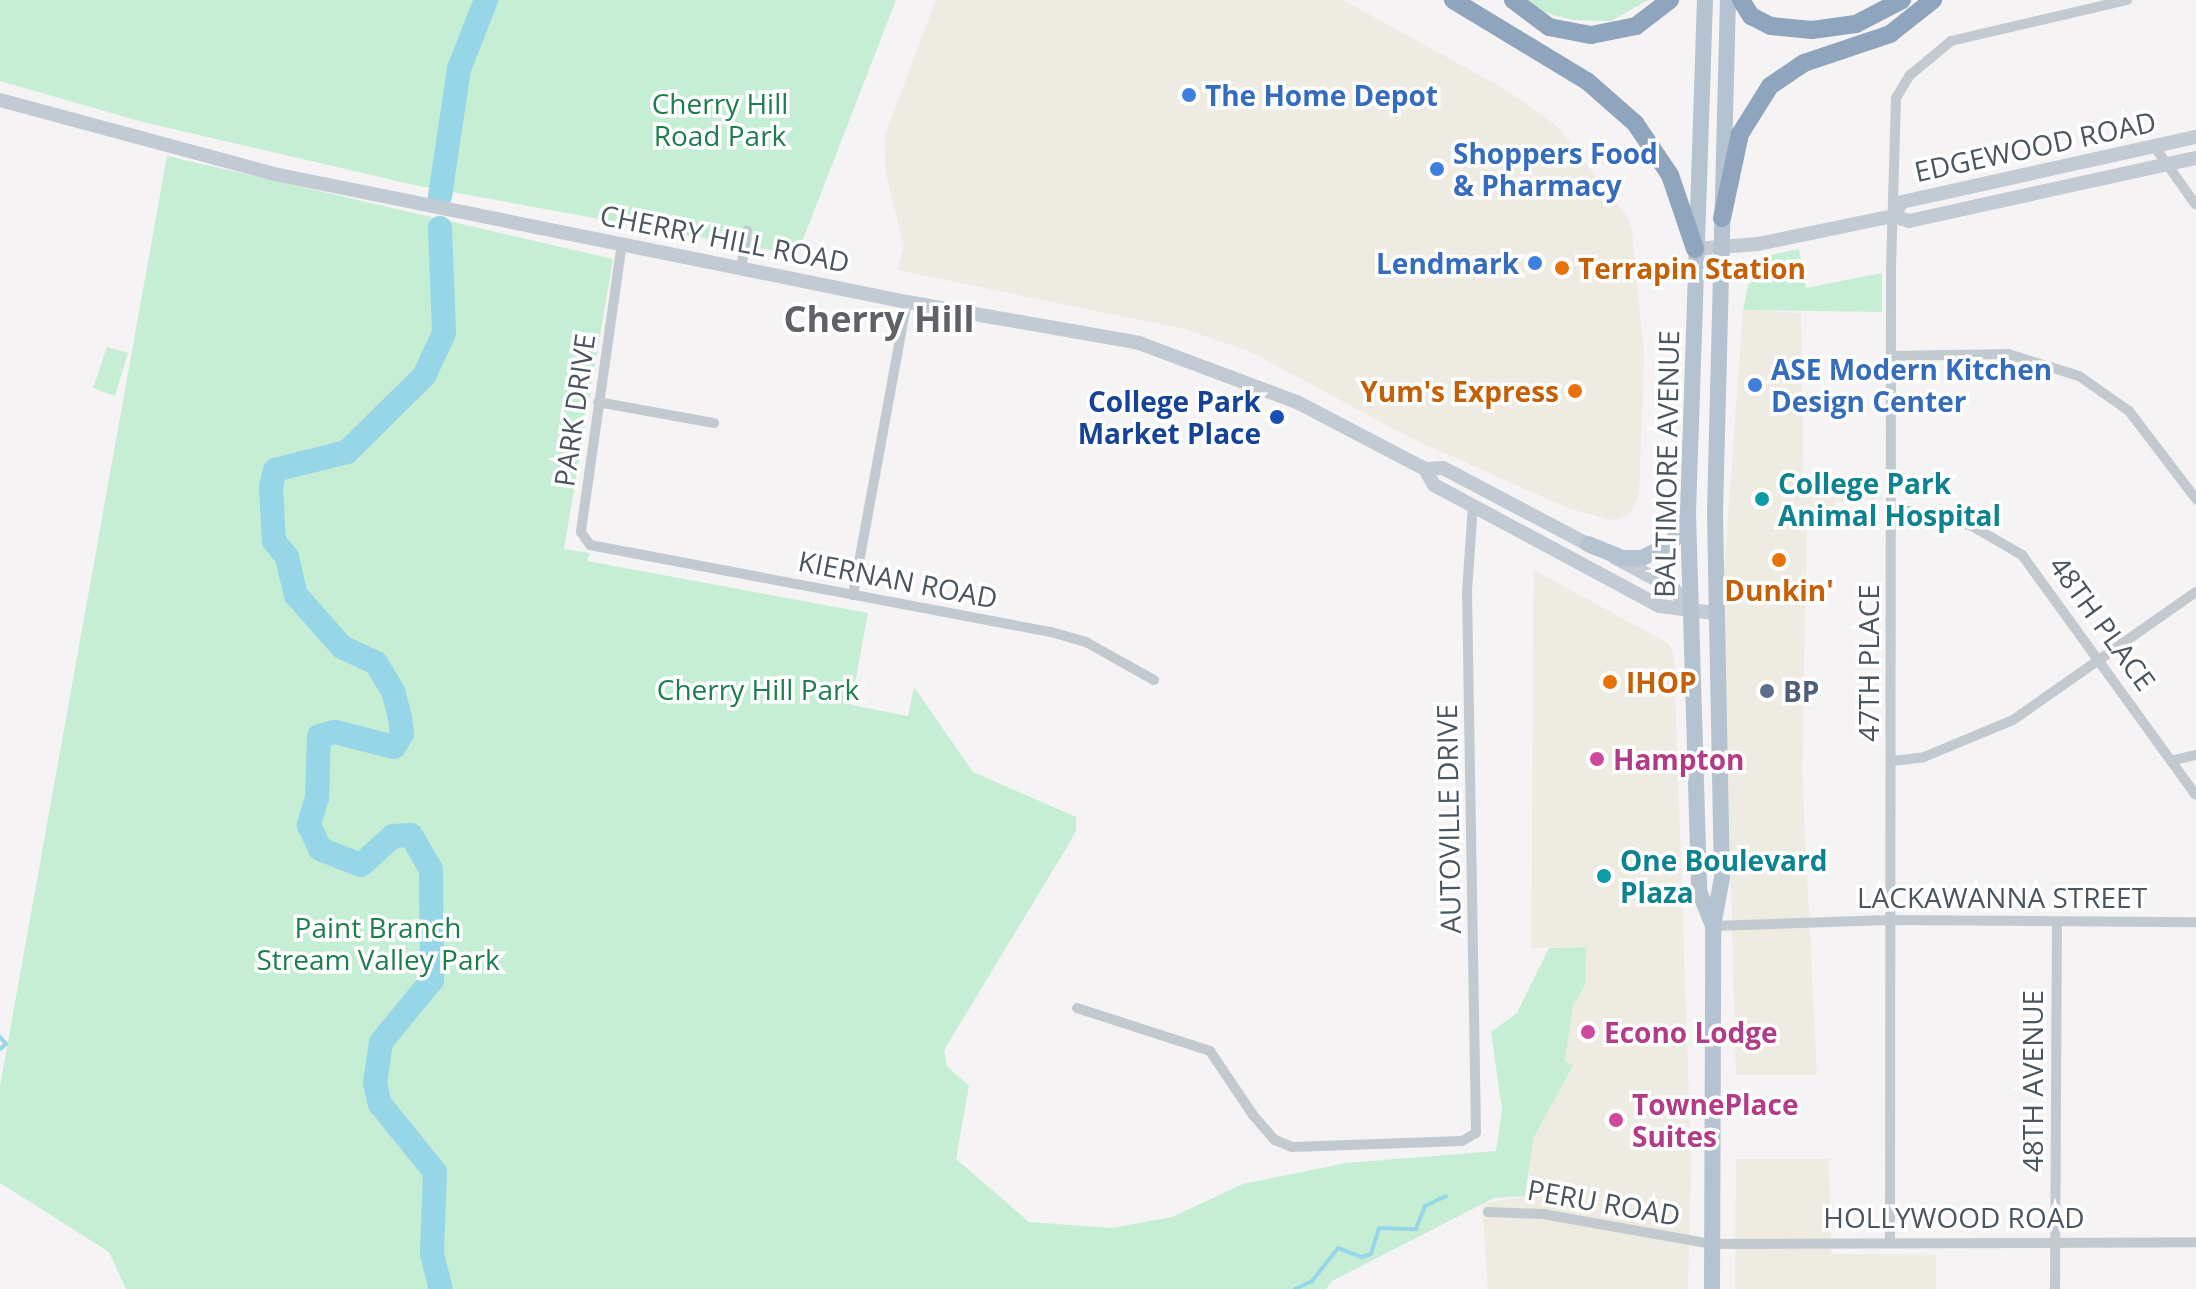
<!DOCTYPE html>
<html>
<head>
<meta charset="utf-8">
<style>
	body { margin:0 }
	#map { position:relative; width:2196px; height:1289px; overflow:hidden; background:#f5f3f3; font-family:"Open Sans",sans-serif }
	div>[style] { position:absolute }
	.commercial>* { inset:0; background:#eeebe3 }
	.green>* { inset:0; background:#c6eed5 }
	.stream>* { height:4px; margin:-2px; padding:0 2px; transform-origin:2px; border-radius:2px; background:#96d6e7 }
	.river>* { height:24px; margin:-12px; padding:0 12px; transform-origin:12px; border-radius:12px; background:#96d6e7 }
	.street>* { height:10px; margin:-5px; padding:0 5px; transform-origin:5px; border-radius:5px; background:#c2cad0 }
	.secondary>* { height:14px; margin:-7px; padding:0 7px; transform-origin:7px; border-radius:7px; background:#c2cbd4 }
	.primary>* { height:16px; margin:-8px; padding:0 8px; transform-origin:8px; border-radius:8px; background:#b5c2cf }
	.highway>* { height:18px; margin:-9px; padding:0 9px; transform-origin:9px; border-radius:9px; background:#8ea5bd }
	.dots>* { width:22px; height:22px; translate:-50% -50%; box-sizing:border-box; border:4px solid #fff; border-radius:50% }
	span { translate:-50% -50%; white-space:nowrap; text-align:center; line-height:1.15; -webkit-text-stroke:7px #fff; paint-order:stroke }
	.shop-label { font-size:28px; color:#366cbe; font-weight:700 }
	.left { translate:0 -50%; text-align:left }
	.right { translate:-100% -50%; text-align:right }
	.park-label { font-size:28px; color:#1e7e4e }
	.street-label { font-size:28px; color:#4b565f }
	.food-label { font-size:28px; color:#c56008; font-weight:700 }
	.transit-label { font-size:28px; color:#164399; font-weight:700 }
	.culture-label { font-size:28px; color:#0d838f; font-weight:700 }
	.service-label { font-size:28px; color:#4e5e75; font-weight:700 }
	.hotel-label { font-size:28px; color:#b23c85; font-weight:700 }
	.district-label { font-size:36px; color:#5f6367; font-weight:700 }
</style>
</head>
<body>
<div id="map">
	<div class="commercial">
		<i style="clip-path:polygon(936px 0,1343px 0,1508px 91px,1558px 127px,1628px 218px,1632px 232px,1644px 354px,1639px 496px,1629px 515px,1612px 520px,1570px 509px,1411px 438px,1249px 351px,1184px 329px,897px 270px,904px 246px,886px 174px,885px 135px)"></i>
		<i style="clip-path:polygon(1743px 310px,1801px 313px,1803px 486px,1881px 485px,1882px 499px,1835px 502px,1835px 517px,1807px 519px,1802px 773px,1817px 1075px,1736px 1075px,1723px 587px)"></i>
		<i style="clip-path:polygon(1534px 570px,1669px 644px,1674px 657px,1691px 1158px,1688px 1289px,1488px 1289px,1482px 1204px,1526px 1196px,1534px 1137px,1573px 1067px,1565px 1060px,1573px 1006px,1585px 985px,1585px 947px,1531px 948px)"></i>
		<i style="clip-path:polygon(1736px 1159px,1829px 1159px,1831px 1254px,1936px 1255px,1936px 1289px,1735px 1289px)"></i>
	</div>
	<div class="green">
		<i style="clip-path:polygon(0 0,896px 0,797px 255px,414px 185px,143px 122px,0 81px)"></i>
		<i style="clip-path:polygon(1529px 0,1648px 0,1611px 21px,1573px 20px,1539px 11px)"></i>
		<i style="clip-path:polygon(167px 156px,613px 259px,564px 549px,590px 553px,587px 561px,868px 613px,851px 705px,908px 716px,914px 687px,973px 772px,1076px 817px,1076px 831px,1067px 847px,944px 1050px,947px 1066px,969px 1086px,956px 1159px,1029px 1222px,1112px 1228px,1172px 1217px,1243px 1184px,1346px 1163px,1496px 1151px,1502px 1110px,1491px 1032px,1517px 1013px,1549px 948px,1586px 947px,1585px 985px,1573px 1006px,1565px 1060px,1573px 1066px,1534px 1137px,1525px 1196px,1494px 1198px,1332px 1281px,1326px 1289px,126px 1289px,109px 1252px,0 1183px,0 1086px)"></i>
		<i style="clip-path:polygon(1799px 249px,1806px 288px,1882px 273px,1882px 312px,1743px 310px,1748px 285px,1759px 266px,1771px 255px)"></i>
		<i style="clip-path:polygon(107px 347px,128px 353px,115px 396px,93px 388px)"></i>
	</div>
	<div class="stream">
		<i style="left:0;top:1037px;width:9px;rotate:49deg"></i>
		<i style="left:6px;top:1044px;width:8px;rotate:140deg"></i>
		<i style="left:1295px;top:1289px;width:19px;rotate:-25deg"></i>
		<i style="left:1312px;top:1281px;width:42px;rotate:-51.8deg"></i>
		<i style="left:1338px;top:1248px;width:26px;rotate:21deg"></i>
		<i style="left:1362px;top:1257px;width:9px;rotate:-18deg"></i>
		<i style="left:1371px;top:1254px;width:27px;rotate:-73deg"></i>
		<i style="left:1379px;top:1228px;width:37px;rotate:2deg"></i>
		<i style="left:1416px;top:1229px;width:25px;rotate:-69deg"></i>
		<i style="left:1425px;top:1206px;width:23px;rotate:-25deg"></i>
	</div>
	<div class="river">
		<i style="left:440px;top:196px;width:128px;rotate:-81.5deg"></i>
		<i style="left:459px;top:69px;width:74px;rotate:-68.6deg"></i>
		<i style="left:440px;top:228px;width:105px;rotate:87.8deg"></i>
		<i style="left:444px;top:333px;width:47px;rotate:114.9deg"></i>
		<i style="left:424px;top:376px;width:108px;rotate:135.4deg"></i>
		<i style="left:347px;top:452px;width:74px;rotate:166deg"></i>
		<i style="left:275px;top:470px;width:18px;rotate:103deg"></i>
		<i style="left:271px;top:488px;width:53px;rotate:86.8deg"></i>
		<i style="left:274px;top:541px;width:21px;rotate:51deg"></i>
		<i style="left:287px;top:557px;width:39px;rotate:77deg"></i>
		<i style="left:296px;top:595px;width:69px;rotate:48.5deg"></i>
		<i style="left:342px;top:647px;width:38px;rotate:25deg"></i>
		<i style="left:376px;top:663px;width:33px;rotate:59deg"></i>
		<i style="left:393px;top:691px;width:28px;rotate:75deg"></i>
		<i style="left:400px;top:718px;width:16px;rotate:83deg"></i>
		<i style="left:402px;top:734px;width:15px;rotate:122deg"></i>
		<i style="left:394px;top:747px;width:61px;rotate:-165.7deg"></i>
		<i style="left:335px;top:732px;width:16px;rotate:166deg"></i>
		<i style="left:319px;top:736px;width:62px;rotate:91.8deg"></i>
		<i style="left:317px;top:798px;width:28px;rotate:107deg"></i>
		<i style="left:309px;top:825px;width:26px;rotate:65deg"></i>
		<i style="left:320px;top:849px;width:44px;rotate:21.3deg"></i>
		<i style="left:361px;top:865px;width:43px;rotate:-42.2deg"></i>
		<i style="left:393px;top:836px;width:18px;rotate:-3deg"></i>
		<i style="left:411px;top:835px;width:39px;rotate:60deg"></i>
		<i style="left:431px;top:869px;width:111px;rotate:89.5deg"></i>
		<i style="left:432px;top:980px;width:80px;rotate:129.4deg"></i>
		<i style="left:381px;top:1042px;width:41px;rotate:98.3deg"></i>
		<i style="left:375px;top:1083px;width:22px;rotate:77deg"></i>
		<i style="left:380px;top:1104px;width:87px;rotate:51deg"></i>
		<i style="left:435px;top:1172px;width:82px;rotate:92.1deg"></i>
		<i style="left:432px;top:1254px;width:36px;rotate:76deg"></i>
	</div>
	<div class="street">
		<i style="left:2154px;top:146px;width:72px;rotate:54.6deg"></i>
		<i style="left:622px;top:243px;width:292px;rotate:98.1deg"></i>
		<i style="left:581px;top:532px;width:16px;rotate:55deg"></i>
		<i style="left:590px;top:545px;width:469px;rotate:10.7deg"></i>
		<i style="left:1051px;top:632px;width:36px;rotate:16deg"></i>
		<i style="left:1086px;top:642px;width:78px;rotate:29.2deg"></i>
		<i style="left:741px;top:269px;width:39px;rotate:-81deg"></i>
		<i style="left:1891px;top:356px;width:117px;rotate:-1deg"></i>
		<i style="left:2008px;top:354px;width:74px;rotate:17.2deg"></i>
		<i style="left:2079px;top:376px;width:61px;rotate:35deg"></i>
		<i style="left:2129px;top:411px;width:111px;rotate:52.7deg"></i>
		<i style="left:598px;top:402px;width:118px;rotate:10.3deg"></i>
		<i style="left:1892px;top:507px;width:82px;rotate:13.4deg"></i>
		<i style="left:1972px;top:526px;width:58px;rotate:30.1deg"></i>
		<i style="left:2022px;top:555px;width:296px;rotate:54.1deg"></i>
		<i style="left:853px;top:595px;width:298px;rotate:-79.6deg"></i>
		<i style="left:2174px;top:760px;width:23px;rotate:-13deg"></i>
		<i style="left:1893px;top:761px;width:31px;rotate:-7deg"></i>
		<i style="left:1924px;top:757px;width:96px;rotate:-22.6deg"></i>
		<i style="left:2013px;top:720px;width:223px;rotate:-35deg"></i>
		<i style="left:1713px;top:926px;width:175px;rotate:-2deg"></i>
		<i style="left:1888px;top:920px;width:308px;rotate:0.4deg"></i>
		<i style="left:1077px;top:1008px;width:140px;rotate:17.9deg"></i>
		<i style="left:1210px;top:1051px;width:77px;rotate:56.1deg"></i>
		<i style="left:1253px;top:1115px;width:33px;rotate:49deg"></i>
		<i style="left:1275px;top:1140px;width:18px;rotate:22deg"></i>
		<i style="left:1292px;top:1147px;width:170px;rotate:-2deg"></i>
		<i style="left:1462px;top:1141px;width:16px;rotate:-30deg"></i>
		<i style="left:1476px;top:1133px;width:542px;rotate:-90.95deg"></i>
		<i style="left:1467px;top:591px;width:86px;rotate:-86deg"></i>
		<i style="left:1488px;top:1212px;width:55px;rotate:2.1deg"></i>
		<i style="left:1543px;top:1214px;width:172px;rotate:10.1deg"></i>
		<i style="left:1712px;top:1244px;width:484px;rotate:-0.2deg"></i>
		<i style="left:1890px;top:1240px;width:972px;rotate:-89.94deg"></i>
		<i style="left:1891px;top:268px;width:170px;rotate:-88.3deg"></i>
		<i style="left:1896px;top:98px;width:26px;rotate:-59deg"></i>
		<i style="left:1909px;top:76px;width:55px;rotate:-39.8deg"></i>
		<i style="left:1951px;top:41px;width:181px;rotate:-13.1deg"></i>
		<i style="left:2055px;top:1289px;width:368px;rotate:-89.7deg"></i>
	</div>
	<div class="secondary">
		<i style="left:0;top:100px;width:284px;rotate:15.1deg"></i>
		<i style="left:274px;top:174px;width:646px;rotate:11.43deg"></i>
		<i style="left:907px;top:302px;width:236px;rotate:10deg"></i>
		<i style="left:1139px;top:343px;width:169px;rotate:20.5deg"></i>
		<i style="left:1297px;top:402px;width:144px;rotate:27.6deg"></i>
		<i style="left:1425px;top:469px;width:18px;rotate:-3deg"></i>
		<i style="left:1443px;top:468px;width:172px;rotate:27.8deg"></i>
		<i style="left:1893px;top:216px;width:17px;rotate:-57deg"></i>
		<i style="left:1902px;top:202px;width:301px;rotate:-12.5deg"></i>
		<i style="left:1695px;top:249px;width:63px;rotate:-4.5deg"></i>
		<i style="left:1758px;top:244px;width:138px;rotate:-11.7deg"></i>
		<i style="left:1893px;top:216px;width:17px;rotate:17deg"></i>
		<i style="left:1909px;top:221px;width:294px;rotate:-12.4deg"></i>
		<i style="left:1425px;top:469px;width:18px;rotate:61deg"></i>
		<i style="left:1434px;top:485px;width:256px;rotate:28.2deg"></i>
		<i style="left:1660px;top:606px;width:54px;rotate:7.4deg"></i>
		<i style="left:1614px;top:557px;width:68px;rotate:28.1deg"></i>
		<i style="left:1674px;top:589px;width:28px;rotate:52deg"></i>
	</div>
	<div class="primary">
		<i style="left:1705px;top:0;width:513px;rotate:91.9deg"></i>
		<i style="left:1688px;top:513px;width:378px;rotate:88.3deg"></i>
		<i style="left:1699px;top:891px;width:35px;rotate:68deg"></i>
		<i style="left:1588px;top:544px;width:37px;rotate:22deg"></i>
		<i style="left:1622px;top:558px;width:20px"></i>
		<i style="left:1642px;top:558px;width:32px;rotate:-26deg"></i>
		<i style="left:1671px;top:544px;width:29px;rotate:-59deg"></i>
		<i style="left:1712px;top:1289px;width:363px;rotate:-89.8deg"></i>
		<i style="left:1713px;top:926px;width:49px;rotate:-79.4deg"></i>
		<i style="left:1722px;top:878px;width:366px;rotate:-91.1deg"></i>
		<i style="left:1715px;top:512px;width:512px;rotate:-88.55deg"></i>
	</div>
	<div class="highway">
		<i style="left:1453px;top:0;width:157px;rotate:31.2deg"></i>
		<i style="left:1587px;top:81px;width:64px;rotate:41.2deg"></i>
		<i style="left:1635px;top:123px;width:63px;rotate:56.1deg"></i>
		<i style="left:1670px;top:175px;width:78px;rotate:71.3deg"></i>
		<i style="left:1513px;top:0;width:45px;rotate:36.9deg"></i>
		<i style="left:1549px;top:27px;width:43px;rotate:10.8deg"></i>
		<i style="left:1591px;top:35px;width:46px;rotate:-11.3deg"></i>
		<i style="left:1636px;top:26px;width:43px;rotate:-37.4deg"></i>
		<i style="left:1741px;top:0;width:19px;rotate:58deg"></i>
		<i style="left:1751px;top:16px;width:22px;rotate:27deg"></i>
		<i style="left:1771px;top:26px;width:41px;rotate:5.6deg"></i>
		<i style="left:1812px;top:30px;width:44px;rotate:-7.8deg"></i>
		<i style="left:1856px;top:24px;width:52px;rotate:-27.6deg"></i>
		<i style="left:1722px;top:218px;width:86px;rotate:-77.9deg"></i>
		<i style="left:1740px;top:134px;width:57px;rotate:-58deg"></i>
		<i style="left:1770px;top:86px;width:41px;rotate:-34.1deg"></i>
		<i style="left:1804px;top:63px;width:91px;rotate:-18.6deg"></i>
		<i style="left:1890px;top:34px;width:55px;rotate:-38.3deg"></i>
	</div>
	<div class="dots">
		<i style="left:1189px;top:95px;background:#3f7fe0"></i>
		<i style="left:1437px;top:169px;background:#3f7fe0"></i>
		<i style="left:1535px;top:263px;background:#3f7fe0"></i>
		<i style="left:1562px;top:268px;background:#e8710a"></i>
		<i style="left:1755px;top:385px;background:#3f7fe0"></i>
		<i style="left:1575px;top:391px;background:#e8710a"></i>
		<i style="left:1277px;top:417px;background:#1a4fb4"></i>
		<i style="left:1762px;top:499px;background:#0f9aa8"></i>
		<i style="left:1779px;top:560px;background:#e8710a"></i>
		<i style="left:1610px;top:682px;background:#e8710a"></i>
		<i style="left:1767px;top:691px;background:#5c6f8a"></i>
		<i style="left:1597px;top:759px;background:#d1479c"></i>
		<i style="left:1604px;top:876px;background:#0f9aa8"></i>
		<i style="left:1588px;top:1032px;background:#d1479c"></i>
		<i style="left:1616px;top:1120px;background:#d1479c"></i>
	</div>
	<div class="shop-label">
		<span class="left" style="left:1205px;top:95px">The Home Depot</span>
		<span class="left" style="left:1453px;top:169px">Shoppers Food<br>&amp; Pharmacy</span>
		<span class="right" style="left:1519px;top:263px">Lendmark</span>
		<span class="left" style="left:1771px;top:385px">ASE Modern Kitchen<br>Design Center</span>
	</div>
	<div class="park-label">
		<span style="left:720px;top:119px">Cherry Hill<br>Road Park</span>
		<span style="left:758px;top:689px">Cherry Hill Park</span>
		<span style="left:378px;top:943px">Paint Branch<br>Stream Valley Park</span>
	</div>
	<div class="street-label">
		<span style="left:2035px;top:146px;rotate:-12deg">EDGEWOOD ROAD</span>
		<span style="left:725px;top:238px;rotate:11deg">CHERRY HILL ROAD</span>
		<span style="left:574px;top:410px;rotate:-82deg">PARK DRIVE</span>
		<span style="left:1666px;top:464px;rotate:-89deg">BALTIMORE AVENUE</span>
		<span style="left:898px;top:579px;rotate:11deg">KIERNAN ROAD</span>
		<span style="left:2103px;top:623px;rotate:54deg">48TH PLACE</span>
		<span style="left:1868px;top:663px;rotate:-90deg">47TH PLACE</span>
		<span style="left:1448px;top:819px;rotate:-91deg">AUTOVILLE DRIVE</span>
		<span style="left:2002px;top:897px">LACKAWANNA STREET</span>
		<span style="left:2032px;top:1081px;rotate:-90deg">48TH AVENUE</span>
		<span style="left:1604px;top:1202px;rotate:10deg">PERU ROAD</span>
		<span style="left:1954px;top:1217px">HOLLYWOOD ROAD</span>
	</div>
	<div class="food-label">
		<span class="left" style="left:1578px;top:268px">Terrapin Station</span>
		<span class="right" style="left:1559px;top:391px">Yum's Express</span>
		<span style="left:1779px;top:590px">Dunkin'</span>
		<span class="left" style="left:1626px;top:682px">IHOP</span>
	</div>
	<div class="transit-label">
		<span class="right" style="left:1261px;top:417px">College Park<br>Market Place</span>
	</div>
	<div class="culture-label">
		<span class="left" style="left:1778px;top:499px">College Park<br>Animal Hospital</span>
		<span class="left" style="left:1620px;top:876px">One Boulevard<br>Plaza</span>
	</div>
	<div class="service-label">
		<span class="left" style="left:1783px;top:691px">BP</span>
	</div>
	<div class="hotel-label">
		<span class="left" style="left:1613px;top:759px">Hampton</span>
		<span class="left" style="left:1604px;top:1032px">Econo Lodge</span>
		<span class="left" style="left:1632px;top:1120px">TownePlace<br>Suites</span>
	</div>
	<div class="district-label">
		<span style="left:879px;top:319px">Cherry Hill</span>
	</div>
</div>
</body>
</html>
